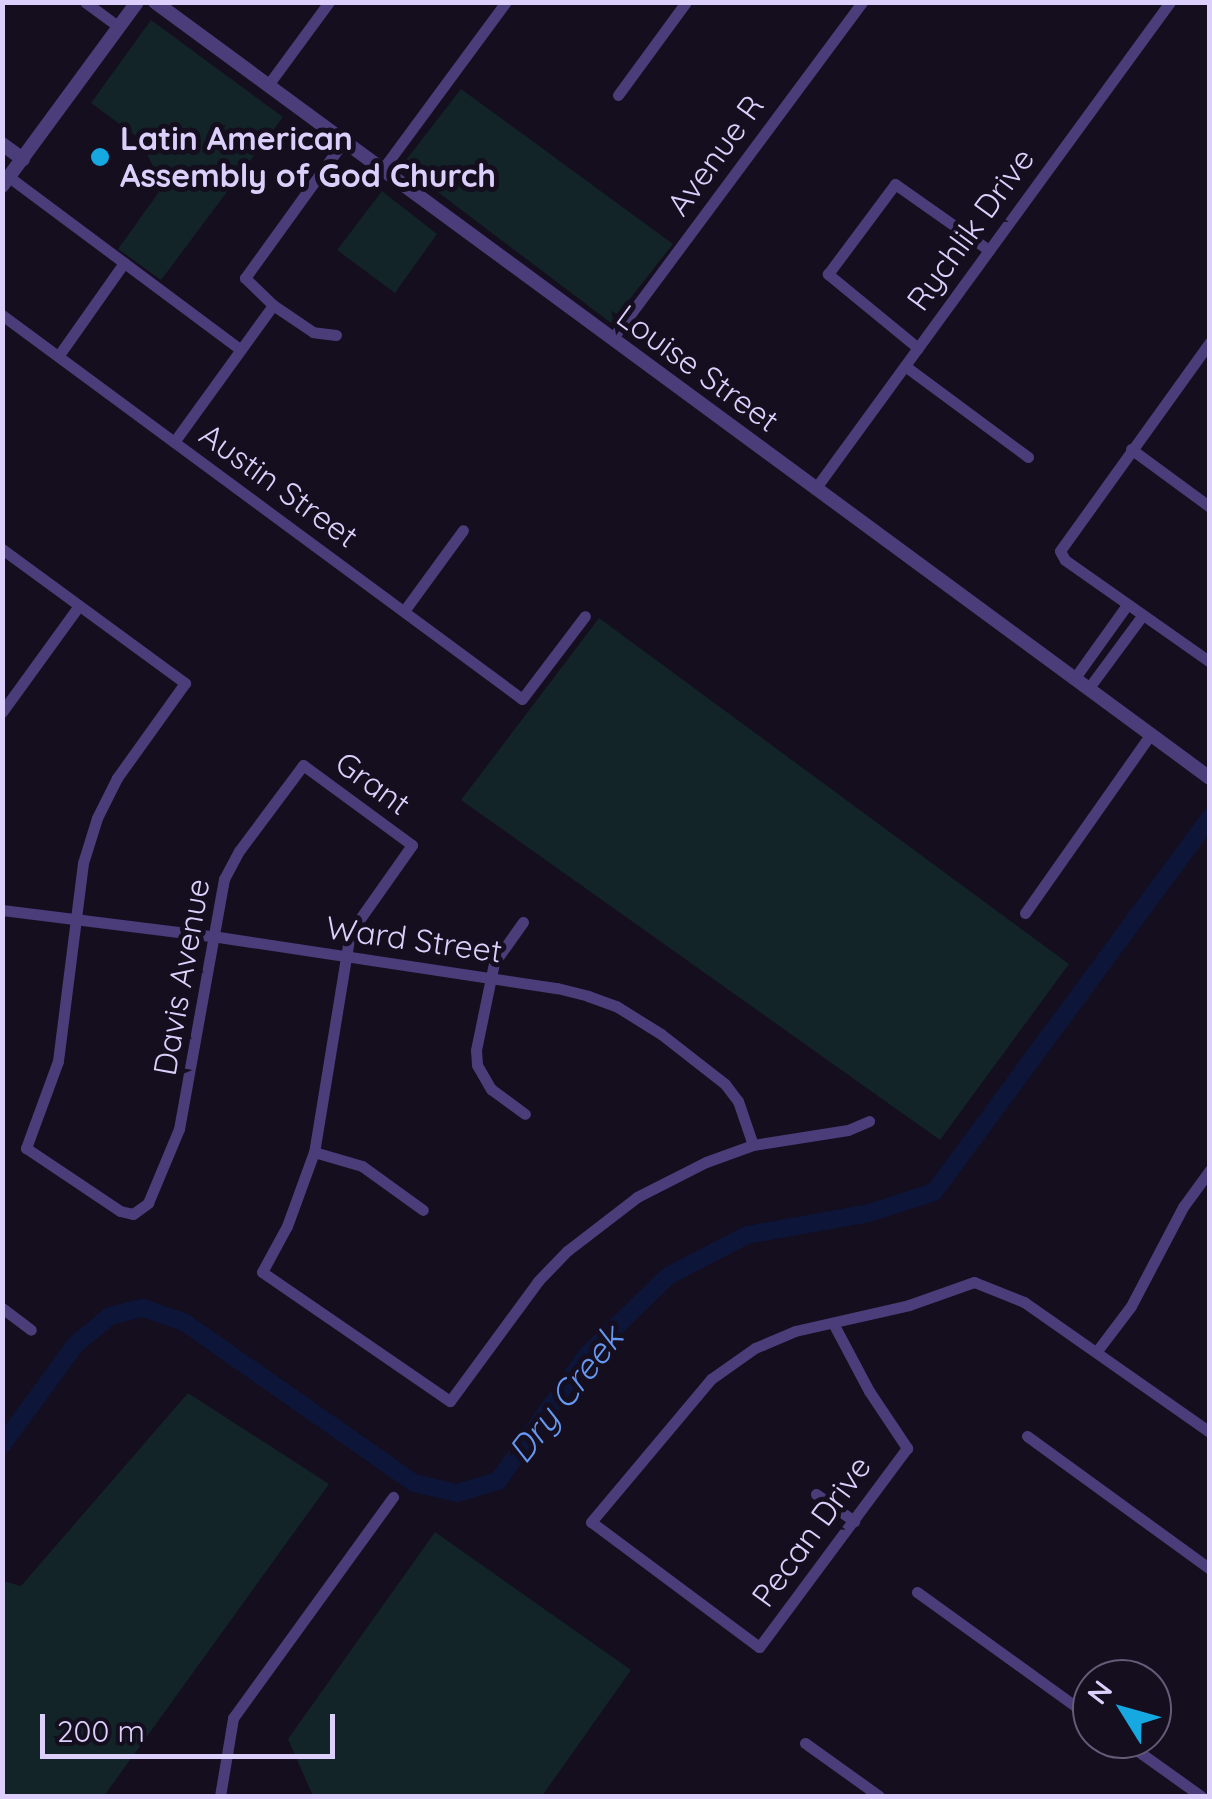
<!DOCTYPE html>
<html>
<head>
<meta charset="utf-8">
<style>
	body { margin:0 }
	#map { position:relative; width:1212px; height:1799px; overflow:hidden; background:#140e1e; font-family:Quicksand,sans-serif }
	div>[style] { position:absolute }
	.green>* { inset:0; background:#122427 }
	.river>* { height:18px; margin:-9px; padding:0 9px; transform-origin:9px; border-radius:9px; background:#0d1538 }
	.minor>* { height:11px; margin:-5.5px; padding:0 5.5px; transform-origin:5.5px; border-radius:5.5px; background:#4a3d79 }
	.tertiary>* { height:14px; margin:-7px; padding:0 7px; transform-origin:7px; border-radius:7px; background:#4a3d79 }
	.dots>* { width:28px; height:28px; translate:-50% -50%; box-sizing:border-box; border:5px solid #140e1e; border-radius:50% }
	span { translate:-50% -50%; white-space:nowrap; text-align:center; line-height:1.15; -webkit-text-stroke:10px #140e1e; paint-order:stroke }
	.poi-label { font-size:32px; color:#dccffb; font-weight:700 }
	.left { translate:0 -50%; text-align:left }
	.street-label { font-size:32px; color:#dccffb }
	.water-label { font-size:35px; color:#6798f1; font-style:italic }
	.frame { position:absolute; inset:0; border:5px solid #dccffb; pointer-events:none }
	.north { position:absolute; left:1072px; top:1659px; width:100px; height:100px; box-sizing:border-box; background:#140e1e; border:2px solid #645b76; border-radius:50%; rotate:307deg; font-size:28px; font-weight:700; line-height:40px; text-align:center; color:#dccffb }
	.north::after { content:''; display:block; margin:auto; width:35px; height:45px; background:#15a8e1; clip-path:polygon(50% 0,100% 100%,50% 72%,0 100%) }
	.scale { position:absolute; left:40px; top:1714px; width:295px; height:45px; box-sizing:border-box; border:5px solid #dccffb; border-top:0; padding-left:12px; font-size:30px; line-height:35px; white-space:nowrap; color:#dccffb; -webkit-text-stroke:8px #140e1e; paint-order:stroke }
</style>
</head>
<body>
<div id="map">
	<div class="green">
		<i style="clip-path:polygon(151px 20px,283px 117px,161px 280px,118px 249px,159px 192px,157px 175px,140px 139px,91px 103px)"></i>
		<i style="clip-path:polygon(461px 89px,673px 244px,611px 323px,402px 165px)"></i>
		<i style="clip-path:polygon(382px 191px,437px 234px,395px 293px,337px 250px)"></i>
		<i style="clip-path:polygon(599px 618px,1069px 964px,940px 1140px,461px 800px)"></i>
		<i style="clip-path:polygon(188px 1393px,329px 1484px,104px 1796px,3px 1796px,3px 1581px,21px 1586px)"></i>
		<i style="clip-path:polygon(435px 1532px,631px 1670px,542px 1796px,313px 1796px,288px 1739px)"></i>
	</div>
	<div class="river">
		<i style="left:2px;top:1445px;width:125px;rotate:-53.8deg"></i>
		<i style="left:76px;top:1344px;width:44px;rotate:-39.5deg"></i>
		<i style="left:110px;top:1316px;width:34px;rotate:-14deg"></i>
		<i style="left:143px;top:1308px;width:43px;rotate:18.9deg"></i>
		<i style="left:184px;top:1322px;width:281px;rotate:35deg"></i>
		<i style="left:414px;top:1483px;width:44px;rotate:13.1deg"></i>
		<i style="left:457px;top:1493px;width:43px;rotate:-16.3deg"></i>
		<i style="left:498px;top:1481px;width:154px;rotate:-54.8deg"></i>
		<i style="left:587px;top:1355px;width:113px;rotate:-44.3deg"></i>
		<i style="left:668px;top:1276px;width:89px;rotate:-27.4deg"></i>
		<i style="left:747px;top:1235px;width:124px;rotate:-10.2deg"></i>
		<i style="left:869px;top:1213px;width:68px;rotate:-17.9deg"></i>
		<i style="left:934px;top:1192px;width:466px;rotate:-53.6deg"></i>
	</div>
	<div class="minor">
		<i style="left:85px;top:2px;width:42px;rotate:36.3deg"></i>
		<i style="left:268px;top:85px;width:103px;rotate:-53.7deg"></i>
		<i style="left:618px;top:95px;width:115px;rotate:-53.8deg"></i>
		<i style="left:382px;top:170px;width:209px;rotate:-53.6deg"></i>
		<i style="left:9px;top:177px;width:288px;rotate:36.7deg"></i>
		<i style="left:2px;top:315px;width:646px;rotate:36.44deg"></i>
		<i style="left:522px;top:699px;width:104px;rotate:-52.8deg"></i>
		<i style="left:336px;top:335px;width:23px;rotate:-173deg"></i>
		<i style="left:313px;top:332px;width:48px;rotate:-146deg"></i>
		<i style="left:273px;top:305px;width:39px;rotate:-136deg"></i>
		<i style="left:245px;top:278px;width:168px;rotate:-54.2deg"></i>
		<i style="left:612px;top:339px;width:420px;rotate:-53.4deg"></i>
		<i style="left:1210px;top:342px;width:257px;rotate:125.7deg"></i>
		<i style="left:1060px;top:551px;width:10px;rotate:61deg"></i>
		<i style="left:1065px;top:560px;width:177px;rotate:35.1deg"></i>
		<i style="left:918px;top:348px;width:117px;rotate:-140.6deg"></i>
		<i style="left:828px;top:274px;width:112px;rotate:-53.3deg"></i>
		<i style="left:895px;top:184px;width:115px;rotate:35.1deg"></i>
		<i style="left:59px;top:355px;width:113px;rotate:-54.8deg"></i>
		<i style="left:905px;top:366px;width:153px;rotate:36.5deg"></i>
		<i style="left:174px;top:442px;width:169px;rotate:-54.1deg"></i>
		<i style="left:1131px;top:449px;width:98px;rotate:36.3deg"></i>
		<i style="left:815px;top:489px;width:603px;rotate:-53.91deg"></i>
		<i style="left:2px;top:549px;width:227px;rotate:36.2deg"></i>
		<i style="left:185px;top:683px;width:117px;rotate:125.6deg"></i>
		<i style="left:117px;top:778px;width:45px;rotate:116.6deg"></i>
		<i style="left:97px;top:818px;width:47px;rotate:107.3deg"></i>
		<i style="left:83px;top:863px;width:200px;rotate:97.2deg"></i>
		<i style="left:58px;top:1061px;width:93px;rotate:110.2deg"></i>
		<i style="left:26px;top:1148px;width:113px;rotate:33.8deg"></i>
		<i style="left:120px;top:1211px;width:13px;rotate:13deg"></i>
		<i style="left:133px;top:1214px;width:19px;rotate:-36deg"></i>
		<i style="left:148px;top:1203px;width:80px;rotate:-67.3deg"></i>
		<i style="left:179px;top:1129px;width:254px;rotate:-79.8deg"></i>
		<i style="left:224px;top:879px;width:32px;rotate:-62deg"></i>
		<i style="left:239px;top:851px;width:107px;rotate:-53.3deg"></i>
		<i style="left:303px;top:765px;width:135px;rotate:36.3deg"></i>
		<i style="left:412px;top:845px;width:108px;rotate:125.2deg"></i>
		<i style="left:350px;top:933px;width:222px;rotate:99.3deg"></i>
		<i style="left:314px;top:1152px;width:79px;rotate:110deg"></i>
		<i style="left:287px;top:1226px;width:52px;rotate:118.5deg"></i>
		<i style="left:262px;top:1272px;width:228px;rotate:34.5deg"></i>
		<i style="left:450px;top:1401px;width:149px;rotate:-53.7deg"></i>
		<i style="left:538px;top:1281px;width:42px;rotate:-46deg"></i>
		<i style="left:567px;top:1251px;width:88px;rotate:-37.6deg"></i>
		<i style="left:637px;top:1197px;width:77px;rotate:-26.9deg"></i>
		<i style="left:706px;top:1162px;width:50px;rotate:-19.9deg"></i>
		<i style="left:753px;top:1145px;width:96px;rotate:-9deg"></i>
		<i style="left:848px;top:1130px;width:23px;rotate:-23deg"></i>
		<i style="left:404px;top:611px;width:100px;rotate:-53.9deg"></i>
		<i style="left:1074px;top:679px;width:91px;rotate:-54.4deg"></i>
		<i style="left:1088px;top:689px;width:91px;rotate:-53.5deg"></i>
		<i style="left:2px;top:712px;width:130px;rotate:-54.1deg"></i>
		<i style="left:2px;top:910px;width:212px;rotate:7.1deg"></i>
		<i style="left:212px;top:936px;width:349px;rotate:8.6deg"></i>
		<i style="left:557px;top:988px;width:32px;rotate:14deg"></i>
		<i style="left:588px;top:996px;width:30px;rotate:20deg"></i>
		<i style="left:616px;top:1006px;width:53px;rotate:31.9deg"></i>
		<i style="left:661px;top:1034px;width:81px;rotate:38deg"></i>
		<i style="left:725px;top:1084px;width:21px;rotate:53deg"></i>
		<i style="left:738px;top:1101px;width:46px;rotate:71.2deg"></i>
		<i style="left:1025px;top:913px;width:218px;rotate:-54.9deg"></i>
		<i style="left:523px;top:922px;width:50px;rotate:125.3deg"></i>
		<i style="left:494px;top:963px;width:89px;rotate:101.7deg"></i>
		<i style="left:476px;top:1050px;width:15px;rotate:86deg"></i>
		<i style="left:477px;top:1065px;width:28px;rotate:60deg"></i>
		<i style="left:491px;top:1089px;width:42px;rotate:36.3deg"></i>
		<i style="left:314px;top:1152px;width:50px;rotate:16.3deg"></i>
		<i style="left:362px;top:1166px;width:75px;rotate:35.8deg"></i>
		<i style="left:2px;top:1308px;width:36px;rotate:37deg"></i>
		<i style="left:834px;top:1325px;width:75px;rotate:62.1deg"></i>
		<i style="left:869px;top:1391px;width:69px;rotate:56.3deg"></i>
		<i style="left:907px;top:1448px;width:248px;rotate:126.6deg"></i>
		<i style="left:759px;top:1647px;width:209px;rotate:-143.3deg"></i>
		<i style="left:591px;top:1522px;width:187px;rotate:-50deg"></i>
		<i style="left:711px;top:1379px;width:54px;rotate:-35.2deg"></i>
		<i style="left:755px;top:1348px;width:43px;rotate:-23deg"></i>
		<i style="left:795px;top:1331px;width:117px;rotate:-12.8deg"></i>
		<i style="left:909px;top:1305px;width:69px;rotate:-19.5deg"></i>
		<i style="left:974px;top:1282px;width:54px;rotate:21.8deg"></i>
		<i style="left:1024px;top:1302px;width:227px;rotate:35deg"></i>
		<i style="left:1097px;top:1351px;width:56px;rotate:-52.9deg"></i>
		<i style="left:1131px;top:1306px;width:112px;rotate:-62.3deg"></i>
		<i style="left:1183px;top:1207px;width:46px;rotate:-53.9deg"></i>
		<i style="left:1027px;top:1436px;width:226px;rotate:36deg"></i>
		<i style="left:816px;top:1494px;width:47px;rotate:35.4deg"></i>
		<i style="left:917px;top:1592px;width:216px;rotate:35.8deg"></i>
		<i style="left:1121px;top:1739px;width:98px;rotate:35.5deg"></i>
		<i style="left:805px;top:1743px;width:91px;rotate:35.6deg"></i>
		<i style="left:220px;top:1796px;width:79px;rotate:-80.5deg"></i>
		<i style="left:233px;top:1718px;width:273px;rotate:-54.1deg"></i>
	</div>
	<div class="tertiary">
		<i style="left:155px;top:2px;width:1310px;rotate:36.34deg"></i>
		<i style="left:2px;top:144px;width:26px;rotate:36deg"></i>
		<i style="left:2px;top:186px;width:228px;rotate:-53.7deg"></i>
	</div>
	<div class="dots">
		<i style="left:100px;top:157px;background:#15a8e1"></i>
	</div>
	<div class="poi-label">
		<span class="left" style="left:120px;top:157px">Latin American<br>Assembly of God Church</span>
	</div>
	<div class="street-label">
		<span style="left:715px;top:155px;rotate:-54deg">Avenue R</span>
		<span style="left:970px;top:229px;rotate:-54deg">Rychlik Drive</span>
		<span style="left:698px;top:368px;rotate:36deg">Louise Street</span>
		<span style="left:279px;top:485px;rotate:36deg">Austin Street</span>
		<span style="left:373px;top:783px;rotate:36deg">Grant</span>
		<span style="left:414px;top:939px;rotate:8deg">Ward Street</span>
		<span style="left:181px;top:977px;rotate:-80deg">Davis Avenue</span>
		<span style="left:811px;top:1531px;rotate:-54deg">Pecan Drive</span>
	</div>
	<div class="water-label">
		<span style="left:565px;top:1394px;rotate:-52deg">Dry Creek</span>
	</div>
	<div class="frame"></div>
	<div class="north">N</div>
	<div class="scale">200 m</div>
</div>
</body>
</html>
